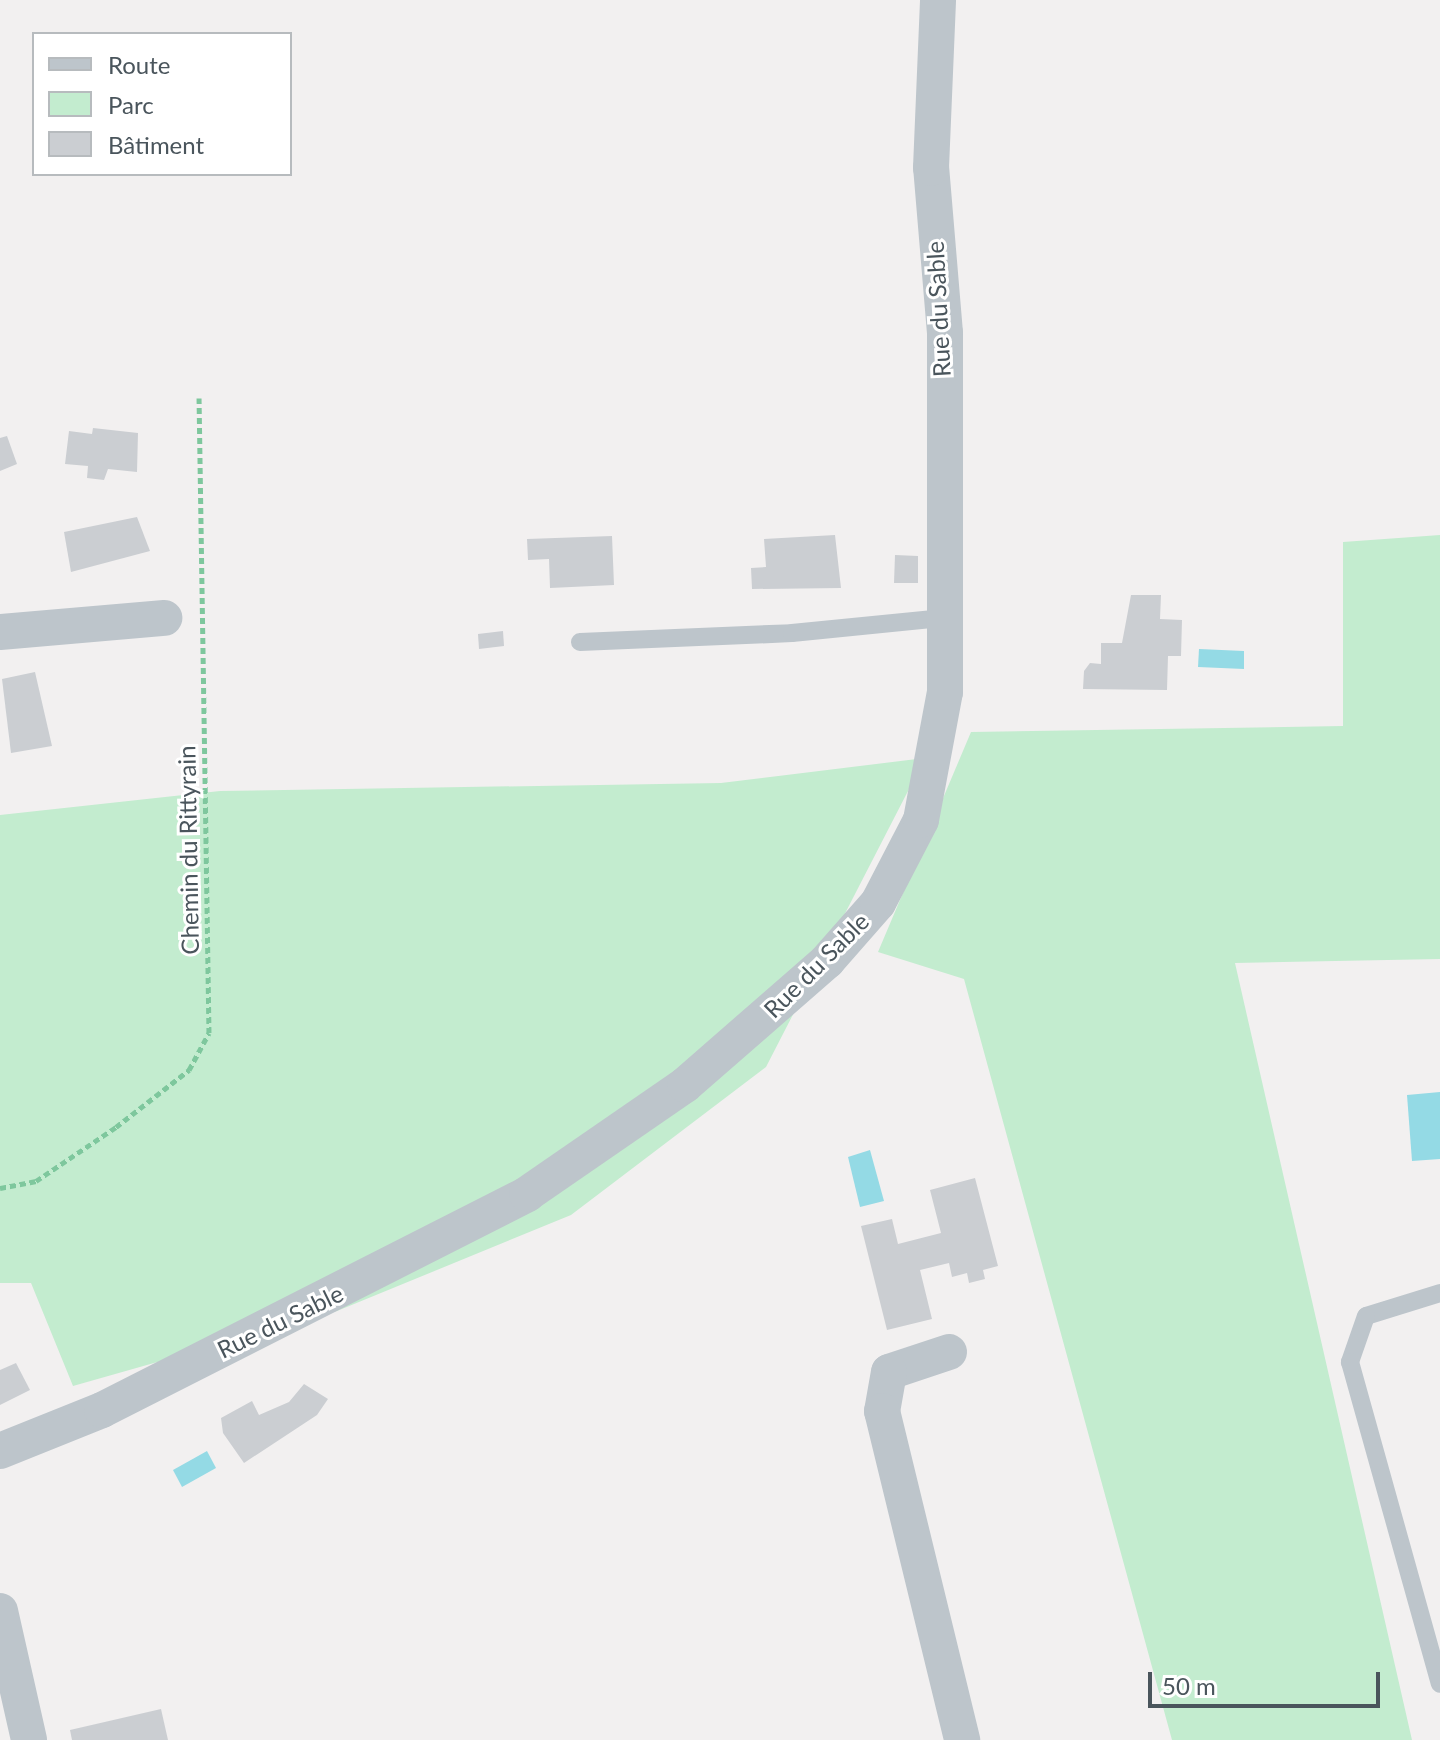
<!DOCTYPE html>
<html>
<head>
<meta charset="utf-8">
<style>
	body { margin:0 }
	#map { position:relative; width:1440px; height:1740px; overflow:hidden; background:#f2f0f0; font-family:Lato,sans-serif }
	div>[style] { position:absolute }
	.green>* { inset:0; background:#c3eccf }
	.water>* { inset:0; background:#94dae5 }
	.building>* { inset:0; background:#cbced2 }
	.path>* { height:5px; margin-top:-2.5px; transform-origin:0; background:repeating-linear-gradient(90deg,#7ec79d 0 6px,transparent 0 10px) }
	.lane>* { height:18px; margin:-9px; padding:0 9px; transform-origin:9px; border-radius:9px; background:#bdc5cb }
	.street>* { height:36px; margin:-18px; padding:0 18px; transform-origin:18px; border-radius:18px; background:#bdc5cb }
	span { translate:-50% -50%; white-space:nowrap; text-align:center; line-height:1.15; -webkit-text-stroke:6px #fff; paint-order:stroke }
	.street-label { font-size:24px; color:#4a555c }
	.legend { position:absolute; left:32px; top:32px; width:260px; height:144px; box-sizing:border-box; background:#fff; border:2px solid #b7bbbe; margin:0; padding:10px 14px; list-style:none; font-size:24px; color:#4a555c }
	.legend li { display:flex; align-items:center; gap:16px; height:40px }
	.legend b { width:40px; border:2px solid #b7bbbe }
	.scale { position:absolute; left:1148px; top:1672px; width:232px; height:36px; box-sizing:border-box; border:4px solid #4a555c; border-top:0; padding-left:10px; font-size:24px; line-height:28px; white-space:nowrap; color:#4a555c; -webkit-text-stroke:6px #fff; paint-order:stroke }
</style>
</head>
<body>
<div id="map">
	<div class="green">
		<i style="clip-path:polygon(1440px 535px,1440px 959px,1235px 963px,1412px 1740px,1172px 1740px,964px 979px,878px 952px,971px 732px,1343px 726px,1343px 542px)"></i>
		<i style="clip-path:polygon(925px 758px,766px 1067px,571px 1215px,337px 1311px,73px 1386px,31px 1283px,0 1283px,0 815px,220px 791px,721px 783px)"></i>
	</div>
	<div class="water">
		<i style="clip-path:polygon(1199px 649px,1244px 651px,1244px 669px,1198px 667px)"></i>
		<i style="clip-path:polygon(1440px 1092px,1440px 1159px,1412px 1161px,1407px 1095px)"></i>
		<i style="clip-path:polygon(870px 1150px,884px 1201px,860px 1207px,848px 1157px)"></i>
		<i style="clip-path:polygon(207px 1451px,216px 1468px,182px 1487px,173px 1470px)"></i>
	</div>
	<div class="building">
		<i style="clip-path:polygon(93px 428px,138px 433px,137px 472px,108px 469px,104px 480px,87px 478px,88px 466px,65px 464px,69px 431px,92px 434px)"></i>
		<i style="clip-path:polygon(7px 436px,17px 464px,0 471px,0 438px)"></i>
		<i style="clip-path:polygon(137px 517px,150px 551px,71px 572px,64px 532px)"></i>
		<i style="clip-path:polygon(835px 535px,841px 588px,752px 589px,751px 568px,766px 567px,764px 539px)"></i>
		<i style="clip-path:polygon(612px 536px,614px 585px,550px 588px,549px 559px,528px 560px,527px 539px)"></i>
		<i style="clip-path:polygon(895px 555px,918px 556px,918px 583px,894px 583px)"></i>
		<i style="clip-path:polygon(1131px 595px,1161px 595px,1160px 619px,1182px 620px,1181px 656px,1168px 656px,1167px 690px,1083px 689px,1084px 671px,1090px 663px,1101px 664px,1101px 643px,1122px 643px)"></i>
		<i style="clip-path:polygon(503px 631px,504px 646px,479px 649px,478px 634px)"></i>
		<i style="clip-path:polygon(35px 672px,52px 746px,11px 753px,2px 679px)"></i>
		<i style="clip-path:polygon(975px 1178px,998px 1266px,983px 1270px,985px 1279px,969px 1283px,967px 1273px,952px 1277px,949px 1263px,920px 1270px,932px 1319px,887px 1330px,861px 1226px,892px 1219px,898px 1244px,941px 1233px,930px 1190px)"></i>
		<i style="clip-path:polygon(16px 1363px,30px 1390px,0 1405px,0 1370px)"></i>
		<i style="clip-path:polygon(304px 1384px,328px 1399px,317px 1415px,244px 1463px,223px 1433px,221px 1418px,252px 1401px,259px 1415px,289px 1402px)"></i>
		<i style="clip-path:polygon(161px 1709px,168px 1740px,72px 1740px,70px 1730px)"></i>
	</div>
	<div class="path">
		<i style="left:0;top:1188px;width:37px;rotate:-11deg"></i>
		<i style="left:36px;top:1181px;width:97px;rotate:-34deg"></i>
		<i style="left:116px;top:1127px;width:93px;rotate:-38deg"></i>
		<i style="left:189px;top:1070px;width:42px;rotate:-61.6deg"></i>
		<i style="left:209px;top:1033px;width:635px;rotate:-90.9deg"></i>
	</div>
	<div class="lane">
		<i style="left:580px;top:642px;width:212px;rotate:-2.4deg"></i>
		<i style="left:792px;top:633px;width:150px;rotate:-5.7deg"></i>
		<i style="left:1440px;top:1293px;width:77px;rotate:162.7deg"></i>
		<i style="left:1366px;top:1316px;width:49px;rotate:109.2deg"></i>
		<i style="left:1350px;top:1362px;width:334px;rotate:74.4deg"></i>
	</div>
	<div class="street">
		<i style="left:0;top:632px;width:165px;rotate:-4.9deg"></i>
		<i style="left:949px;top:1352px;width:63px;rotate:161.6deg"></i>
		<i style="left:889px;top:1372px;width:40px;rotate:100deg"></i>
		<i style="left:882px;top:1411px;width:339px;rotate:76.3deg"></i>
		<i style="left:0;top:1451px;width:110px;rotate:-21.9deg"></i>
		<i style="left:102px;top:1410px;width:477px;rotate:-26.9deg"></i>
		<i style="left:527px;top:1194px;width:192px;rotate:-34.6deg"></i>
		<i style="left:685px;top:1085px;width:189px;rotate:-41.1deg"></i>
		<i style="left:827px;top:961px;width:77px;rotate:-48.7deg"></i>
		<i style="left:878px;top:903px;width:93px;rotate:-62.6deg"></i>
		<i style="left:921px;top:820px;width:130px;rotate:-79.4deg"></i>
		<i style="left:945px;top:692px;width:359px;rotate:-90deg"></i>
		<i style="left:945px;top:333px;width:166px;rotate:-94.8deg"></i>
		<i style="left:931px;top:168px;width:168px;rotate:-87.6deg"></i>
		<i style="left:0;top:1611px;width:132px;rotate:77.3deg"></i>
	</div>
	<div class="street-label">
		<span style="left:938px;top:309px;rotate:-93deg">Rue du Sable</span>
		<span style="left:188px;top:850px;rotate:-91deg">Chemin du Rittyrain</span>
		<span style="left:816px;top:965px;rotate:-45deg">Rue du Sable</span>
		<span style="left:280px;top:1321px;rotate:-26deg">Rue du Sable</span>
	</div>
	<ul class="legend">
	<li><b style="height:10px;background:#bdc5cb"></b>Route</li>
	<li><b style="height:22px;background:#c3eccf"></b>Parc</li>
	<li><b style="height:22px;background:#cbced2"></b>Bâtiment</li>
	</ul>
	<div class="scale">50 m</div>
</div>
</body>
</html>
